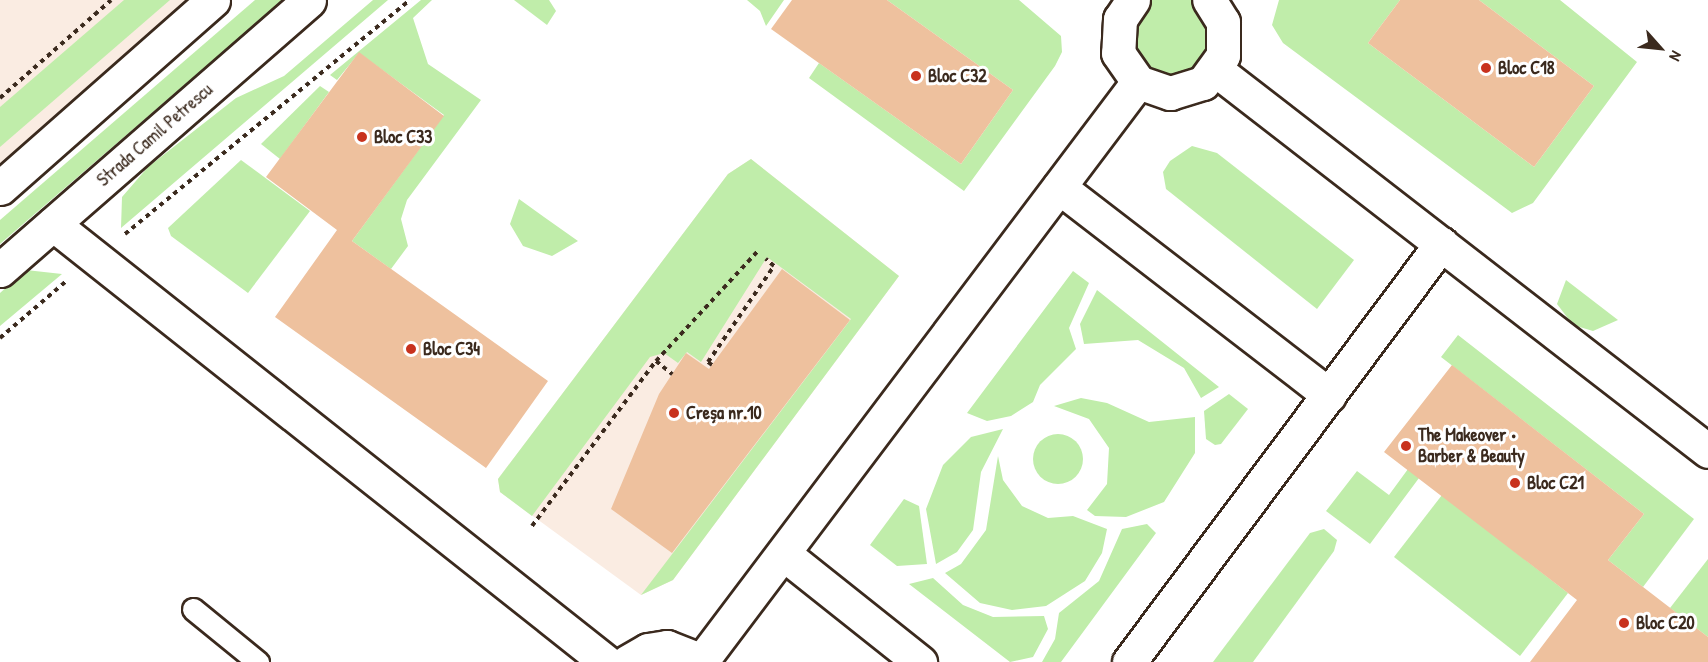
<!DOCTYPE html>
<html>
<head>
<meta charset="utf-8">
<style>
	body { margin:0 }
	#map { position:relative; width:1708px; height:662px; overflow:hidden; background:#fff; font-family:"Patrick Hand",sans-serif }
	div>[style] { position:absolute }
	.built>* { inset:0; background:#faece2 }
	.green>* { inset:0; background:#c0edaa }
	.round { border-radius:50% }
	.building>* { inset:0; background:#eec19e }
	.path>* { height:4px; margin-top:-2px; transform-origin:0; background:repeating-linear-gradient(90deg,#3b2a1e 0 4.5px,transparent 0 9px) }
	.roads { filter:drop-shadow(2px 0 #3b2a1e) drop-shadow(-2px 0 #3b2a1e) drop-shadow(0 2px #3b2a1e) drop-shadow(0 -2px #3b2a1e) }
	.service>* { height:21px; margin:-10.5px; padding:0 10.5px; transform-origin:10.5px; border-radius:10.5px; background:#fff }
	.minor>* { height:33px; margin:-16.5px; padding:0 16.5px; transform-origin:16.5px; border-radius:16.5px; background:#fff }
	.tertiary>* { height:33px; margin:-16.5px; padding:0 16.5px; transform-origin:16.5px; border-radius:16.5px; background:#fff }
	.dots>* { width:16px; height:16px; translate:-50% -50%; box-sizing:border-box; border:3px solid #fff; border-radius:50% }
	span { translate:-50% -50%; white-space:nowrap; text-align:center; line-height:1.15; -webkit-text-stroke:6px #fff; paint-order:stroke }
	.poi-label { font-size:18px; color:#3b2a1e; font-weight:700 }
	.left { translate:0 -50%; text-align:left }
	.street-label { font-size:18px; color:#3b2a1e }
	.north { position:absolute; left:1630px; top:18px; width:60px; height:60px; -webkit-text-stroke:4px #fff; paint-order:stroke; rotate:117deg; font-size:16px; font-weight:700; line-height:24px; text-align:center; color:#3b2a1e }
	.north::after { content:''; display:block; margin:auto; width:21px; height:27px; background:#3b2a1e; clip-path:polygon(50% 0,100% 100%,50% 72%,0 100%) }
</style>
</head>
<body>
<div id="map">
	<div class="built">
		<i style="clip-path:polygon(0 0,231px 0,0 198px)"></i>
		<i style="clip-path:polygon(751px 159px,899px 276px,673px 580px,641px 595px,500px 492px,498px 479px,728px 174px)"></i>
	</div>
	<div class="green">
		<i style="clip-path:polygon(124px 0,170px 0,0 147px,0 107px)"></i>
		<i style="clip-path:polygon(255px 0,283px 0,0 244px,0 220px)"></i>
		<i style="clip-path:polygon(373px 0,388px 0,121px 228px,122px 197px,148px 167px,236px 98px,284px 76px)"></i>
		<i style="clip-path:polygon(421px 0,432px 0,413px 18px,428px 64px,481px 100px,407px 200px,401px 219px,408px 246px,391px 269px,352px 241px,444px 115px,359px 53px,337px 80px,330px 75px)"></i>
		<i style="clip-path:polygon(514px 0,549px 0,556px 11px,547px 25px)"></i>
		<i style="clip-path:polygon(747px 0,784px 0,766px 26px,760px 11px)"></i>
		<i style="clip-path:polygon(887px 0,1019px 0,1061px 36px,1062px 52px,1055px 66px,964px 191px,809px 78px,819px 63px,961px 164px,1013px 90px)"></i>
		<i style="clip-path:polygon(1145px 0,1196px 0,1216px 44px,1186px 82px,1139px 73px,1125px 27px)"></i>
		<i style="clip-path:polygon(1279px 0,1400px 0,1368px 43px,1534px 167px,1594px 86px,1479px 0,1560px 0,1637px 62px,1533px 203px,1512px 213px,1283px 43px,1272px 25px)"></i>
		<i style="clip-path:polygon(320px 86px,329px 92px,280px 159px,261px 144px)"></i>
		<i style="clip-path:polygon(1192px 146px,1217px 153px,1354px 260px,1317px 309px,1166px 189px,1163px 172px,1170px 161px)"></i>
		<i style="clip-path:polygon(751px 159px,899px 276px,673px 580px,641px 595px,851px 319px,767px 257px,701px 362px,687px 352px,678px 363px,664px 353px,650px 357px,532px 516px,500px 492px,498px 479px,728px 174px)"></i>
		<i style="clip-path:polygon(241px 160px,310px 211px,248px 293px,171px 236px,168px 228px)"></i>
		<i style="clip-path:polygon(519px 199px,544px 217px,578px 241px,552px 256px,523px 246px,510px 224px)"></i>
		<i style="clip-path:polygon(26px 270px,62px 274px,0 326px,0 293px)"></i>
		<i style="clip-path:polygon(1073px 271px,1089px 283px,1069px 328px,1076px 349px,1040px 385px,1033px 402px,1011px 416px,987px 421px,967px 413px)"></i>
		<i style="clip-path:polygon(1566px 280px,1618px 320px,1593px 331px,1573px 325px,1557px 304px)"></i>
		<i style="clip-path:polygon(1097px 290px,1219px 387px,1201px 398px,1184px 368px,1138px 340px,1084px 344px,1080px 324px)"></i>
		<i style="clip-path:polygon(1458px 335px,1694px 519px,1643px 587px,1608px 560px,1644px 514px,1441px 357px)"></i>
		<i style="clip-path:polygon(1229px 394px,1248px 409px,1221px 444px,1215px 445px,1206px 439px,1204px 411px)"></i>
		<i style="clip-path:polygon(1081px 398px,1107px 403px,1149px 422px,1195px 417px,1195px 453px,1164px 502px,1126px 517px,1095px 516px,1087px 510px,1107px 484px,1109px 448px,1089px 419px,1054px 406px)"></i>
		<i style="clip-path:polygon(1003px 429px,981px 472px,973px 530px,957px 552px,936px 564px,926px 509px,943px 465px,971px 437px)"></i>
		<i class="round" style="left:1033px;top:434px;width:50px;height:50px"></i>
		<i style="clip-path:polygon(998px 456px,1003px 480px,1022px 506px,1048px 518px,1073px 516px,1107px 529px,1102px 553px,1085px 581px,1046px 606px,1012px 610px,980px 603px,945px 573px,961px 564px,986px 530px)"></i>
		<i style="clip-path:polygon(1408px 469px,1419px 478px,1370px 544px,1326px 511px,1357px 471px,1389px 495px)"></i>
		<i style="clip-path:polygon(1442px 495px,1568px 593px,1520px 656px,1394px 557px)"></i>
		<i style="clip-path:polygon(904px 499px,919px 506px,927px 564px,897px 566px,870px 545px)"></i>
		<i style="clip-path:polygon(1147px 524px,1156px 533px,1061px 662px,1042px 662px,1055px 639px,1059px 613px,1099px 581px,1122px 529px)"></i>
		<i style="clip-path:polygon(1324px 529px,1337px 540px,1334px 551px,1253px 662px,1213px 662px,1310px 533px)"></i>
		<i style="clip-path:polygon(1708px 559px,1708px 637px,1670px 608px)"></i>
		<i style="clip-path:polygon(933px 578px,963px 605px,993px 617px,1044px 616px,1048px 629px,1033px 657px,1010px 662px,909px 584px)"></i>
	</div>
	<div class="building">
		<i style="clip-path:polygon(792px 0,887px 0,1013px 90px,961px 164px,771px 29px)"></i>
		<i style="clip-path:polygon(1400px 0,1479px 0,1594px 86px,1534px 167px,1368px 43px)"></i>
		<i style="clip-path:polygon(359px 52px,444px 116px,352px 241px,548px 381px,486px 468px,275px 317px,337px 230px,266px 177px)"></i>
		<i style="clip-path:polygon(782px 269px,850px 320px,672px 553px,611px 509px,659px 394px,686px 353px,709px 369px)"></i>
		<i style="clip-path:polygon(1452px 365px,1644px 514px,1608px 560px,1708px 637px,1708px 662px,1530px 662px,1577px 600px,1384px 452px)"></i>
	</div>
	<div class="path">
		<i style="left:0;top:98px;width:148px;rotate:-41.4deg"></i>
		<i style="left:125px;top:234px;width:369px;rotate:-39.4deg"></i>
		<i style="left:0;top:338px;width:86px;rotate:-40.7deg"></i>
		<i style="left:656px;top:361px;width:21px;rotate:39deg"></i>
		<i style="left:712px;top:365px;width:5px;rotate:-143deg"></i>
		<i style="left:708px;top:362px;width:116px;rotate:-55.5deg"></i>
		<i style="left:774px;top:266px;width:11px;rotate:-139deg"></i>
		<i style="left:532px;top:526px;width:206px;rotate:-53.1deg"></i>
		<i style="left:656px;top:361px;width:149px;rotate:-47.2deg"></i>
	</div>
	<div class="roads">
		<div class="service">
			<i style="left:193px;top:609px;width:84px;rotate:39.2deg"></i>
		</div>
		<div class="minor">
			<i style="left:1133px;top:0;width:23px;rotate:124deg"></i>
			<i style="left:1120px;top:19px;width:34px;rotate:93deg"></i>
			<i style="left:1118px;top:53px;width:35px;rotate:55deg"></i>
			<i style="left:1138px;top:82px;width:34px;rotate:19deg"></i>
			<i style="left:1170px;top:93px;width:34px;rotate:-17deg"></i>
			<i style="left:1203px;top:83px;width:34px;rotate:-54deg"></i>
			<i style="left:1223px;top:55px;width:33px;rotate:-90deg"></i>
			<i style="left:1223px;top:22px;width:26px;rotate:-122deg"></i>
			<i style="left:1216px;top:70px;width:622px;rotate:37.75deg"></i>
			<i style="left:1059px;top:187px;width:341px;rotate:37.6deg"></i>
			<i style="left:53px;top:224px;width:705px;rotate:38.38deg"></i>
			<i style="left:784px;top:554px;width:174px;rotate:38.5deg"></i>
			<i style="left:703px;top:659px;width:723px;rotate:-52.99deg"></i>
			<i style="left:627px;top:662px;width:24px;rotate:-30deg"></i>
			<i style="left:648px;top:650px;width:19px;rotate:-9deg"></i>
			<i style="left:667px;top:647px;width:41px;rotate:21.5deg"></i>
			<i style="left:1129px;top:662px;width:522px;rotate:-53.26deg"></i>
		</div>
		<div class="tertiary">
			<i style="left:0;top:188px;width:284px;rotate:-41.4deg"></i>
			<i style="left:0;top:270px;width:410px;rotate:-41.1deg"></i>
		</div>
	</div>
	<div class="dots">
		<i style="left:1486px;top:68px;background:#c8321e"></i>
		<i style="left:916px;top:76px;background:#c8321e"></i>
		<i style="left:362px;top:137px;background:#c8321e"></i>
		<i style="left:411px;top:349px;background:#c8321e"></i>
		<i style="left:674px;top:413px;background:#c8321e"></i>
		<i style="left:1406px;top:446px;background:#c8321e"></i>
		<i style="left:1515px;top:483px;background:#c8321e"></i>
		<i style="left:1624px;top:623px;background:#c8321e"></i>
	</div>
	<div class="poi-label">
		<span class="left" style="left:1498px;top:68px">Bloc C18</span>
		<span class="left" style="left:928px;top:76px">Bloc C32</span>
		<span class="left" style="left:374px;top:137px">Bloc C33</span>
		<span class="left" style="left:423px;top:349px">Bloc C34</span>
		<span class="left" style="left:686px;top:413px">Creșa nr.10</span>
		<span class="left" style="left:1418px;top:446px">The Makeover •<br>Barber &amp; Beauty</span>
		<span class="left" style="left:1527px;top:483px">Bloc C21</span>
		<span class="left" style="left:1636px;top:623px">Bloc C20</span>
	</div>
	<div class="street-label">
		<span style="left:155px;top:135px;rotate:-41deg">Strada Camil Petrescu</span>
	</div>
	<div class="north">N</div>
</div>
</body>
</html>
